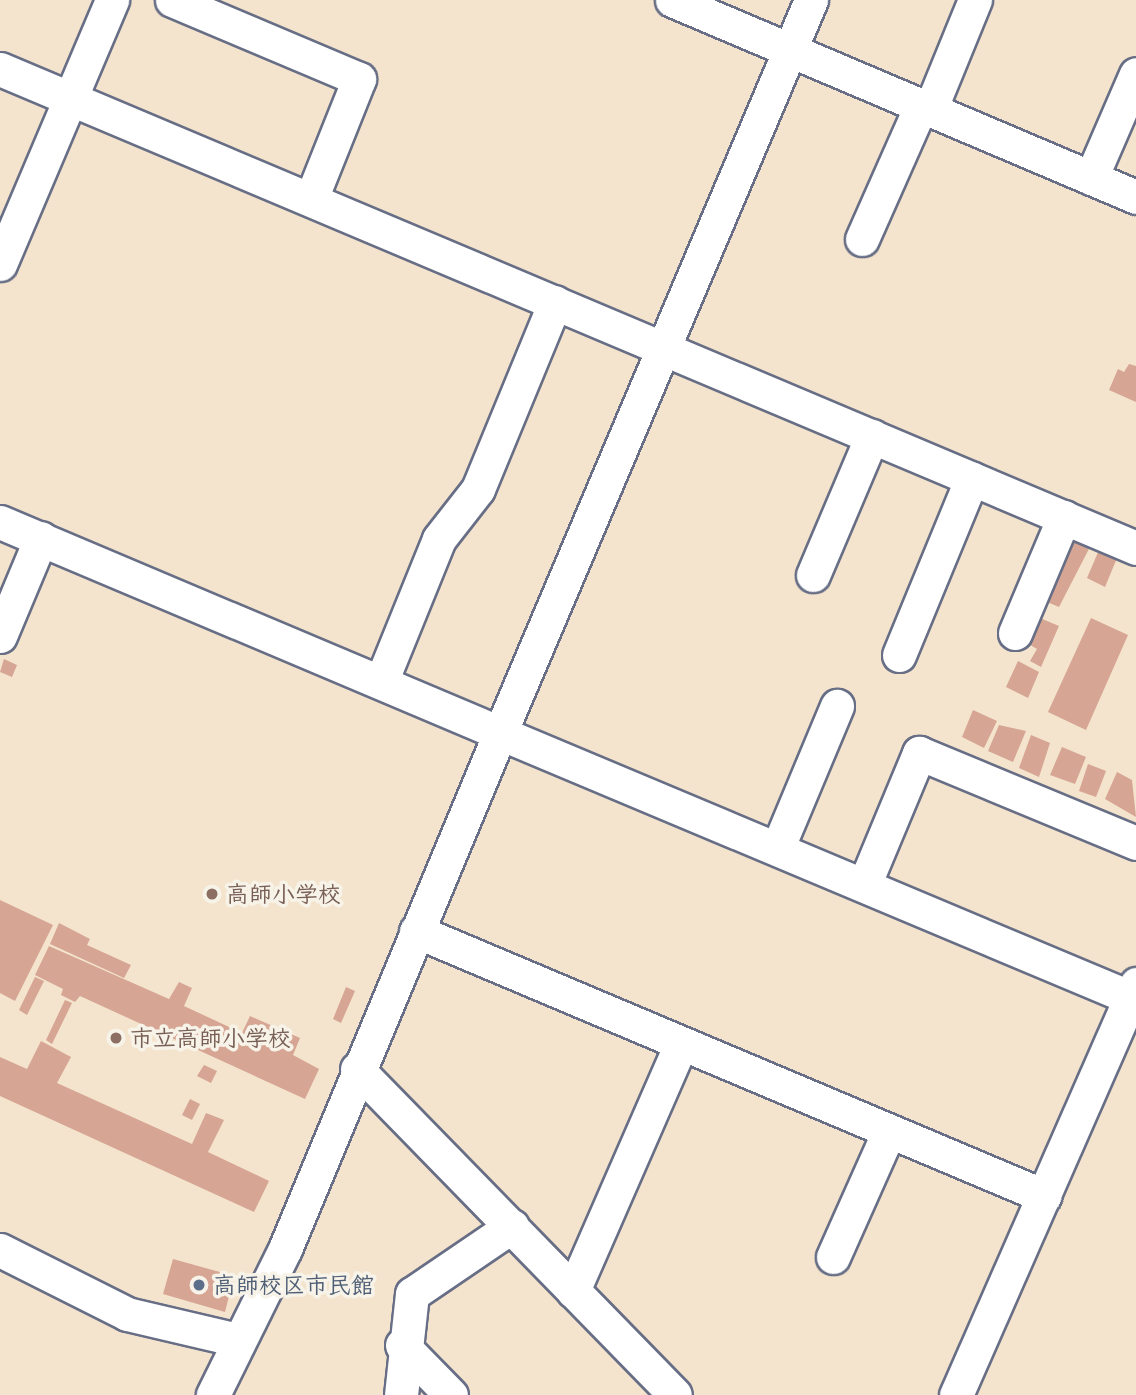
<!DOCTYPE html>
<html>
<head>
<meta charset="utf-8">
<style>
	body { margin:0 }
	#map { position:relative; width:1136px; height:1395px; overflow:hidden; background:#f4e4cd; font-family:"Patrick Hand","Klee One",sans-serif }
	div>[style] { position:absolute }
	.building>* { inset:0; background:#d6a593 }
	.roads { filter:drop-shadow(2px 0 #676e85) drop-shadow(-2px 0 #676e85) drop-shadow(0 2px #676e85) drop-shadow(0 -2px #676e85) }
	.minor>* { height:33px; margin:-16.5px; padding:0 16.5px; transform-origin:16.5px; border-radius:16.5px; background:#fff }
	.dots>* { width:19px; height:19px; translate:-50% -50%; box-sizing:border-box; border:4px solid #f7f3e8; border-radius:50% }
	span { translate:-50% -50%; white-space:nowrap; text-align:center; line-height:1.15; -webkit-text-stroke:7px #f7f3e8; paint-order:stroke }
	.education-label { font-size:23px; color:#785e54; font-weight:700 }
	.left { translate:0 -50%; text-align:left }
	.service-label { font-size:23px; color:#4e5e75; font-weight:700 }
</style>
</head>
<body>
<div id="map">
	<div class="building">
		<i style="clip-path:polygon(1129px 364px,1136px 366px,1136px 402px,1109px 390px,1118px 369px,1124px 372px)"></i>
		<i style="clip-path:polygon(1078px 535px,1093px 541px,1059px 607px,1040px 599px,1067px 539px)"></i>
		<i style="clip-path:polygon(1099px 550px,1117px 558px,1105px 587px,1087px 578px)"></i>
		<i style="clip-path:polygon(1040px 618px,1059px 626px,1041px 667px,1030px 661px,1037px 649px,1025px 642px)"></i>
		<i style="clip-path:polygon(1091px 618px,1128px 635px,1086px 730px,1048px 712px)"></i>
		<i style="clip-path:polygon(4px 659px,17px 665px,12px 677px,0 672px)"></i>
		<i style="clip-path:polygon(1018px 661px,1039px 672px,1028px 698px,1006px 687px)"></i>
		<i style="clip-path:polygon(973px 710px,997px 721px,984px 748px,962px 737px)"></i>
		<i style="clip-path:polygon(999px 725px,1026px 731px,1013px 762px,988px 751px)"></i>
		<i style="clip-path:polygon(1031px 735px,1050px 743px,1039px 777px,1019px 768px)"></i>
		<i style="clip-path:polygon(1062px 747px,1086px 757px,1075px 784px,1050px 775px)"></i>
		<i style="clip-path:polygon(1088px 764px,1106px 771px,1096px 797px,1079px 791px)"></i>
		<i style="clip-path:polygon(1117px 772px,1132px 780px,1136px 817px,1105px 799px)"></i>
		<i style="clip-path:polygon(0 900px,53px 925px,15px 1001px,0 993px)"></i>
		<i style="clip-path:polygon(59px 923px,90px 939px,87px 945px,131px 965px,124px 978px,50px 944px)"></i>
		<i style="clip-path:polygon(49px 946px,169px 999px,179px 982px,192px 988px,184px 1006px,242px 1033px,250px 1016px,300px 1038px,293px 1055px,319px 1069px,305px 1099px,80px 996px,75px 1002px,61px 995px,63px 989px,35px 975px)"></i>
		<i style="clip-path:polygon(35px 977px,44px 981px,27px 1015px,19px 1010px)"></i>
		<i style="clip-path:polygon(346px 987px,355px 991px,341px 1023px,333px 1019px)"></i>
		<i style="clip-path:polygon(65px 1000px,72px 1003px,52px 1044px,46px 1040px)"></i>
		<i style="clip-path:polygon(41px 1041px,71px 1057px,57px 1083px,192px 1144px,206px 1113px,224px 1120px,208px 1152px,269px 1181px,254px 1212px,0 1096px,0 1057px,27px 1069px)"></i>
		<i style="clip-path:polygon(204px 1065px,217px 1071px,211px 1083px,197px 1076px)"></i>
		<i style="clip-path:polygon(190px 1099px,200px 1104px,192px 1120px,182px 1115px)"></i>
		<i style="clip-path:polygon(173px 1259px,234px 1276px,225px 1312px,163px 1294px)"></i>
	</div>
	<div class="roads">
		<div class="minor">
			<i style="left:172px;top:0;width:203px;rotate:22.9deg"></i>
			<i style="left:359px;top:79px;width:129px;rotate:111.8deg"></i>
			<i style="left:672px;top:0;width:504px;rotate:23deg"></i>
			<i style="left:811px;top:0;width:796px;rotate:112.99deg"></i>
			<i style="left:500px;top:733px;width:690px;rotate:22.77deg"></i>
			<i style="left:0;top:69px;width:1233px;rotate:22.86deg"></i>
			<i style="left:930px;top:110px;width:119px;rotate:-67.8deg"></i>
			<i style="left:1091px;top:178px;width:113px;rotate:-66.6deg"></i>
			<i style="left:862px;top:239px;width:145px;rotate:-66.1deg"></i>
			<i style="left:0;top:264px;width:287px;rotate:-67deg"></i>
			<i style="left:0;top:522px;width:543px;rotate:22.88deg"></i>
			<i style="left:500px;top:733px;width:559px;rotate:112.62deg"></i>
			<i style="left:285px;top:1249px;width:163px;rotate:116.3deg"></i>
			<i style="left:813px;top:575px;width:151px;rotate:-67deg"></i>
			<i style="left:1015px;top:633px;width:126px;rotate:-67.1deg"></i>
			<i style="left:0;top:636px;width:106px;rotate:-67.3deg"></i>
			<i style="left:899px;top:655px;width:191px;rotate:-67.6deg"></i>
			<i style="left:381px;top:682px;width:154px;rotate:-67.9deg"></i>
			<i style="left:439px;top:539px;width:63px;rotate:-52deg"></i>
			<i style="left:478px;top:489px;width:202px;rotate:-67.6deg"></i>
			<i style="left:778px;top:847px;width:153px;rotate:-67.3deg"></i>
			<i style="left:865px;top:883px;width:141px;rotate:-67.4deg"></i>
			<i style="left:919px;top:753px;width:235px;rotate:22.5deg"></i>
			<i style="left:416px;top:931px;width:682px;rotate:22.88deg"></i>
			<i style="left:357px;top:1069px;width:455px;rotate:45.7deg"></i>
			<i style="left:0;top:1250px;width:142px;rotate:26.7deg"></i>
			<i style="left:127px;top:1314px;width:114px;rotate:13.2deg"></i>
			<i style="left:833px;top:1257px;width:138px;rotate:-66deg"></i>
			<i style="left:573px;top:1291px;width:270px;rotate:-66.4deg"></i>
			<i style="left:402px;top:1345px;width:70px;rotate:45.6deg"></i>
			<i style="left:401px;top:1395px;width:102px;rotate:-83.8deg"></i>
			<i style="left:412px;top:1294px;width:121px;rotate:-34.2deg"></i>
			<i style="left:956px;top:1395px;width:449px;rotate:-66.3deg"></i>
		</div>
	</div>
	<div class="dots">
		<i style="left:212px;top:894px;background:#8d6e63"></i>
		<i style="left:116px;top:1038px;background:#8d6e63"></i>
		<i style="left:199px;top:1285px;background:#5c6f8a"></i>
	</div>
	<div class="education-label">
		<span class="left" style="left:226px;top:894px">高師小学校</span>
		<span class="left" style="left:130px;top:1038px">市立高師小学校</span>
	</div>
	<div class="service-label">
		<span class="left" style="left:213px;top:1285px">高師校区市民館</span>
	</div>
</div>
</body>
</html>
